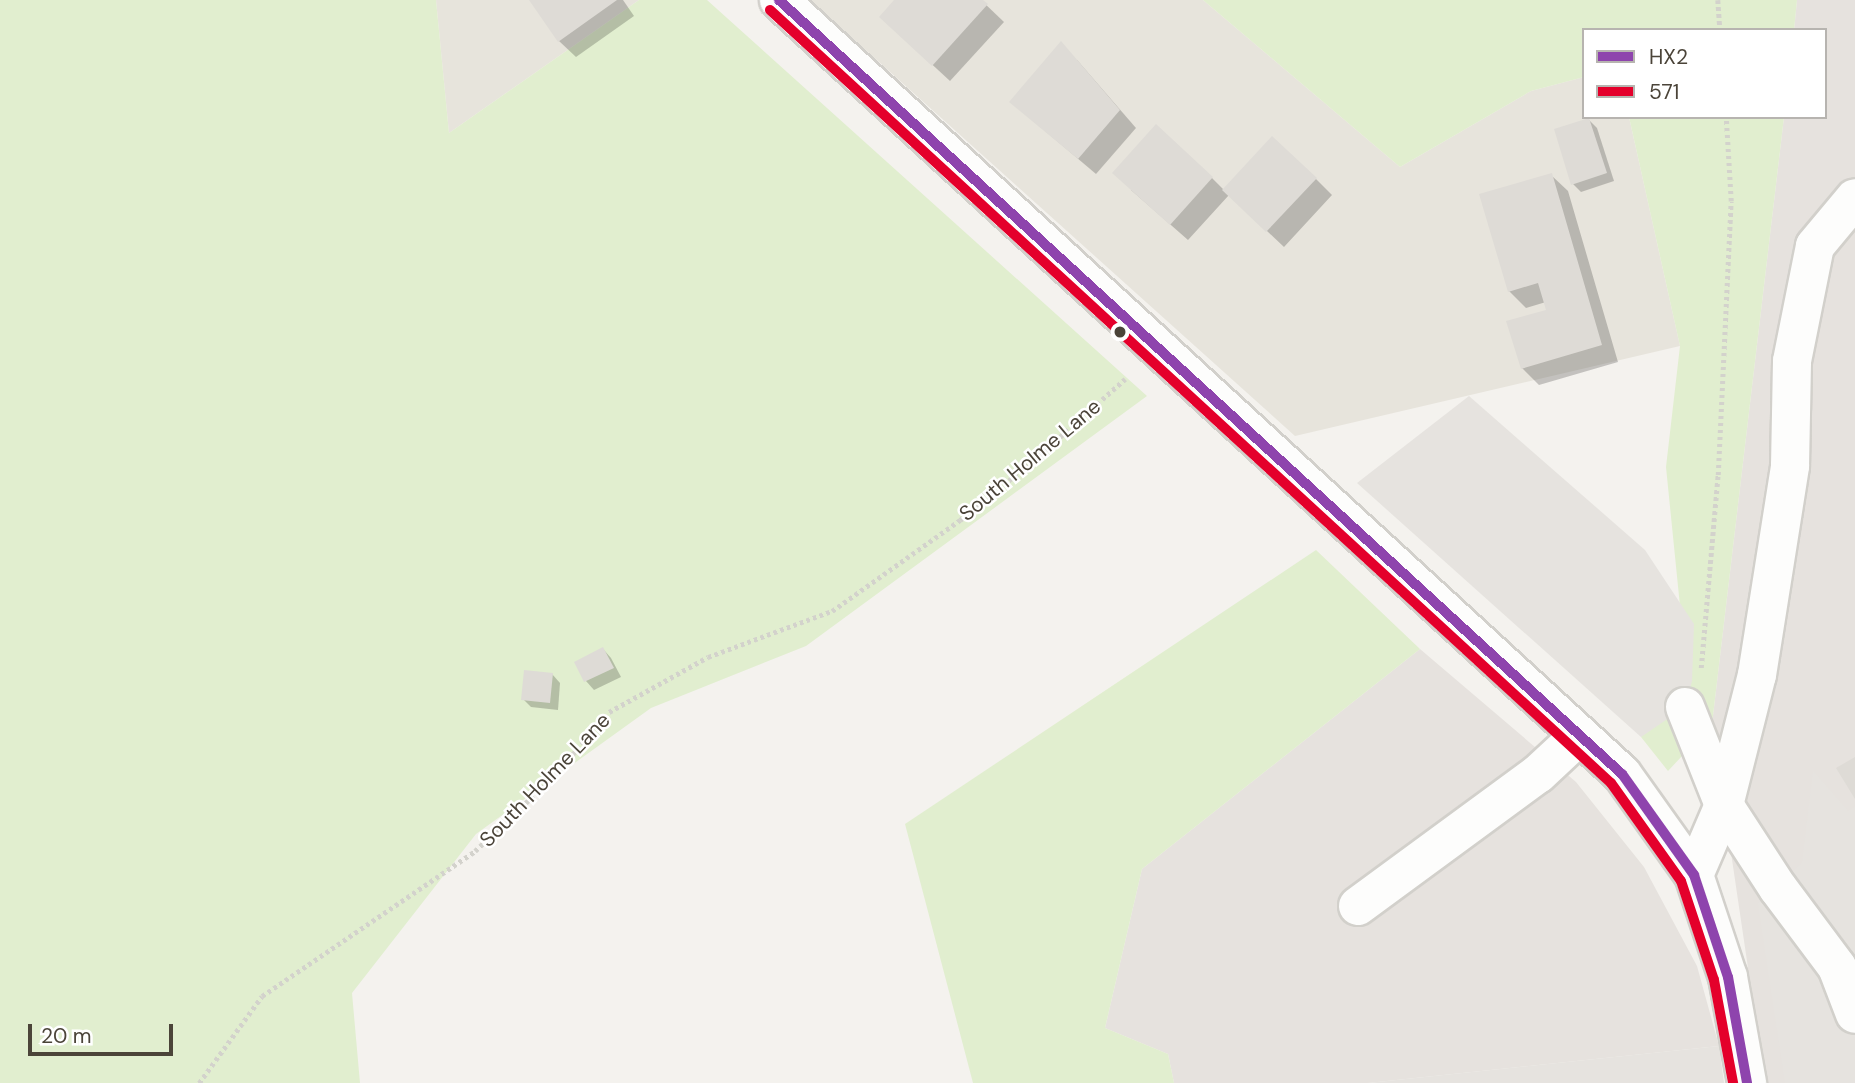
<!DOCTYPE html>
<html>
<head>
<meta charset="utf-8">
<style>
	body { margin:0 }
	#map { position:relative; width:1855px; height:1083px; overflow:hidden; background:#f4f2ee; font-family:"DM Sans",sans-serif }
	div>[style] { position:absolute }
	.residential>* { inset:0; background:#e7e4dc }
	.industrial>* { inset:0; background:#e6e2de }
	.green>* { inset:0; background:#e1eecf }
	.parking>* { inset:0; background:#e6e3df }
	.shadow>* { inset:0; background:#0003 }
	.building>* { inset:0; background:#dedbd6 }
	.path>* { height:4.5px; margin-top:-2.25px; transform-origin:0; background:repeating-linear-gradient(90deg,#d3d2cc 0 3.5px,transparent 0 7px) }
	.roads { filter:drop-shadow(2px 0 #d2d0cb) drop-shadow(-2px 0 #d2d0cb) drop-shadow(0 2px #d2d0cb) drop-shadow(0 -2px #d2d0cb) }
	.minor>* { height:38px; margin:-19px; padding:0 19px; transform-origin:19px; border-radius:19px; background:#fdfdfc }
	.bus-1>* { height:10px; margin:-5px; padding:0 5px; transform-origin:5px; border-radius:5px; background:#8e44ad }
	.bus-2>* { height:10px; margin:-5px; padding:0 5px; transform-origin:5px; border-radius:5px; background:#e4002b }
	.dots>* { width:19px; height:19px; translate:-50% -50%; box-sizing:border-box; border:4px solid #fff; border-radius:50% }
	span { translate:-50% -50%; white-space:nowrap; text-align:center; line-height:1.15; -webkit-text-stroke:5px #fff; paint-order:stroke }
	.street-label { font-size:21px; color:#4b4439 }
	.legend { position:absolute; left:1582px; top:28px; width:245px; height:91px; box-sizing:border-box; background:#fff; border:2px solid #b7b4b0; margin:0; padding:9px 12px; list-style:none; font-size:21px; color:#4b4439 }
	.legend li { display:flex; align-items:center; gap:14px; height:35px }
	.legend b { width:35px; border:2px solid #b7b4b0 }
	.scale { position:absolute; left:28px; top:1024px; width:145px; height:32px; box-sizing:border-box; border:4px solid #4b4439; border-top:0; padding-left:9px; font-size:21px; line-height:24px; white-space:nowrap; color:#4b4439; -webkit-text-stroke:5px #fff; paint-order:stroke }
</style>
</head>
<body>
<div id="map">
	<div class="residential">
		<i style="clip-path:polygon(436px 0,639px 0,449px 133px)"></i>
		<i style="clip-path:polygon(810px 0,1203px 0,1400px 167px,1531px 91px,1584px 77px,1584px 117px,1629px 117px,1680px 346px,1295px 436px)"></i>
	</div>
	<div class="industrial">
		<i style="clip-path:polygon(1797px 0,1855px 0,1855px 1083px,1765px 1083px,1712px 724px,1784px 117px,1825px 117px,1825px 30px,1794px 30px)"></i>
		<i style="clip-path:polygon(1420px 649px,1576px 782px,1644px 867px,1697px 966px,1719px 1046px,1368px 1083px,1174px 1083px,1168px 1054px,1105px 1028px,1142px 869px)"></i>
	</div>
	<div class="green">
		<i style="clip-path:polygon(0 0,436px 0,449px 133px,639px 0,707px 0,1147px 396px,806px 646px,651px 708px,476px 834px,352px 993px,360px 1083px,0 1083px)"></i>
		<i style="clip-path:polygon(1203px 0,1797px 0,1794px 30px,1584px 30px,1584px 77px,1531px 91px,1400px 167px)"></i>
		<i style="clip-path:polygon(1629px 117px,1784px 117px,1712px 724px,1668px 771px,1641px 737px,1682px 626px,1666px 467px,1680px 346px)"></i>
		<i style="clip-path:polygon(1316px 550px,1420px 649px,1142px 869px,1105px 1028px,1168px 1054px,1174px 1083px,973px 1083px,905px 824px)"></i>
	</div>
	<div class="parking">
		<i style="clip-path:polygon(1469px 396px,1645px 550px,1694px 624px,1692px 681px,1685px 707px,1641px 737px,1357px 483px)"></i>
		<i style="clip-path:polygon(1813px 771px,1848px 811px,1855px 807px,1855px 1083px,1785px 1083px,1758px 903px,1802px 863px)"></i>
		<i style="clip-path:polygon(1719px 1046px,1724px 1083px,1368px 1083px)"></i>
	</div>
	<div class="shadow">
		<i style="clip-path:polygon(531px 0,623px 0,634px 16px,576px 57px,559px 41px)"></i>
		<i style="clip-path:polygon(896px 0,981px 0,1004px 22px,950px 81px,898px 33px)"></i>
		<i style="clip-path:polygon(1077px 60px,1136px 128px,1096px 174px,1011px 102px)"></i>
		<i style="clip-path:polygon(1589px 120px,1597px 128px,1614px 181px,1581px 192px,1573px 184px)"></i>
		<i style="clip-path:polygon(1551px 175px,1568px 191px,1618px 362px,1539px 385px,1522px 368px,1548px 311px,1546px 302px,1526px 308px,1509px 291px)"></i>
		<i style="clip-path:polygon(1212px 178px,1224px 190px,1316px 179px,1332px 195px,1284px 247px,1229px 195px,1188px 240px,1131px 190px)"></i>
		<i style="clip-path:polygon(603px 649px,611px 658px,621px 677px,594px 690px,586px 681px,577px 662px)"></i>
		<i style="clip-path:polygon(552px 674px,560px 683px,558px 710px,531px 707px,523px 699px)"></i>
	</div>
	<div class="building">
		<i style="clip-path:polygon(529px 0,617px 0,558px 42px)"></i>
		<i style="clip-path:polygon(894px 0,983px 0,988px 4px,932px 66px,879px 17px)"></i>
		<i style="clip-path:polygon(1061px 41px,1120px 110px,1078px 159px,1009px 102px)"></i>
		<i style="clip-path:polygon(1589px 118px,1607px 173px,1571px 185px,1554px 129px)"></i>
		<i style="clip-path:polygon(1156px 124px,1213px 177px,1170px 225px,1112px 173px)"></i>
		<i style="clip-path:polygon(1272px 136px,1317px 178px,1266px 232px,1222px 190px)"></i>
		<i style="clip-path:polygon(1552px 173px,1602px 345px,1521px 369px,1506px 321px,1546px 310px,1538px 283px,1508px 292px,1479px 194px)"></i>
		<i style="clip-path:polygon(603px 647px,614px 668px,584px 682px,574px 662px)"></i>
		<i style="clip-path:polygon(524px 670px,553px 673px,550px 703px,521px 700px)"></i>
		<i style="clip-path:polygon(1855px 757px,1855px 799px,1836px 768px)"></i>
	</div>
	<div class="path">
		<i style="left:1718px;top:0;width:30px;rotate:86deg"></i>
		<i style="left:1701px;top:668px;width:194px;rotate:-85deg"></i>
		<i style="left:1718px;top:475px;width:274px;rotate:-87.3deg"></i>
		<i style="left:1731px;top:201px;width:84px;rotate:-93.4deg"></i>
		<i style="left:199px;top:1083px;width:107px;rotate:-54.1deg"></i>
		<i style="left:262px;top:996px;width:258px;rotate:-34.2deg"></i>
		<i style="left:475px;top:851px;width:109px;rotate:-43.5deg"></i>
		<i style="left:554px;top:776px;width:84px;rotate:-49.3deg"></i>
		<i style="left:609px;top:712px;width:113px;rotate:-29.1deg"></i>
		<i style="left:708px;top:657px;width:132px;rotate:-20.4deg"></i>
		<i style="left:832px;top:611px;width:157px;rotate:-35.4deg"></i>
		<i style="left:960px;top:520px;width:95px;rotate:-39deg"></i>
		<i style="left:1034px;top:460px;width:122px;rotate:-41.7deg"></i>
	</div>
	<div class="roads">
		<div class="minor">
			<i style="left:779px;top:0;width:1144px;rotate:42.56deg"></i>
			<i style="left:1622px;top:774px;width:124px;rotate:54.5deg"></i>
			<i style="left:1694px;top:875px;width:108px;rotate:71.6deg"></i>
			<i style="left:1728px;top:977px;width:108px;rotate:79.8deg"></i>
			<i style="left:1685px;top:707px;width:105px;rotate:68.3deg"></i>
			<i style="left:1724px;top:805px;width:99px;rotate:57deg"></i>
			<i style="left:1778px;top:888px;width:99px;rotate:53.2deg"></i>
			<i style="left:1837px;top:967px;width:50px;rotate:69deg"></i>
			<i style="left:1694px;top:875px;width:76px;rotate:-66.8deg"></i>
			<i style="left:1724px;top:805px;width:134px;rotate:-75.8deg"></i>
			<i style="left:1757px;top:675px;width:212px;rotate:-81deg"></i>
			<i style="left:1790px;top:466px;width:105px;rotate:-88.9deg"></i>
			<i style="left:1792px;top:361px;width:117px;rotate:-78.7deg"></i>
			<i style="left:1815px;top:246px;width:62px;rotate:-50.2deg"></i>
			<i style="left:1358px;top:906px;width:223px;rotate:-36.3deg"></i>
			<i style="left:1538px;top:774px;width:57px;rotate:-42.9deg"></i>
		</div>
	</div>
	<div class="bus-1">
		<i style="left:779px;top:0;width:1144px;rotate:42.56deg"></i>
		<i style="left:1622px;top:774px;width:124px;rotate:54.5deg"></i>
		<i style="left:1694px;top:875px;width:108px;rotate:71.6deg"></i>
		<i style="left:1728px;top:977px;width:108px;rotate:79.8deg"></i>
	</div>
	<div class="bus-2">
		<i style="left:770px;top:10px;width:1142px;rotate:42.59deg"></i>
		<i style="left:1611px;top:783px;width:120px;rotate:54.5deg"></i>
		<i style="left:1681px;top:881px;width:104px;rotate:71.6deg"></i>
		<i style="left:1714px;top:980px;width:105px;rotate:79.5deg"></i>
	</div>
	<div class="dots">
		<i style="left:1120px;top:332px;background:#4b4439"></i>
	</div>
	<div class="street-label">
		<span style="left:1030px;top:460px;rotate:-40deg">South Holme Lane</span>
		<span style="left:545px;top:780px;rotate:-46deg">South Holme Lane</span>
	</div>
	<ul class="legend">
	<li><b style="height:9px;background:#8e44ad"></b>HX2</li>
	<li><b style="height:9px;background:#e4002b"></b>571</li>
	</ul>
	<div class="scale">20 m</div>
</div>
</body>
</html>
